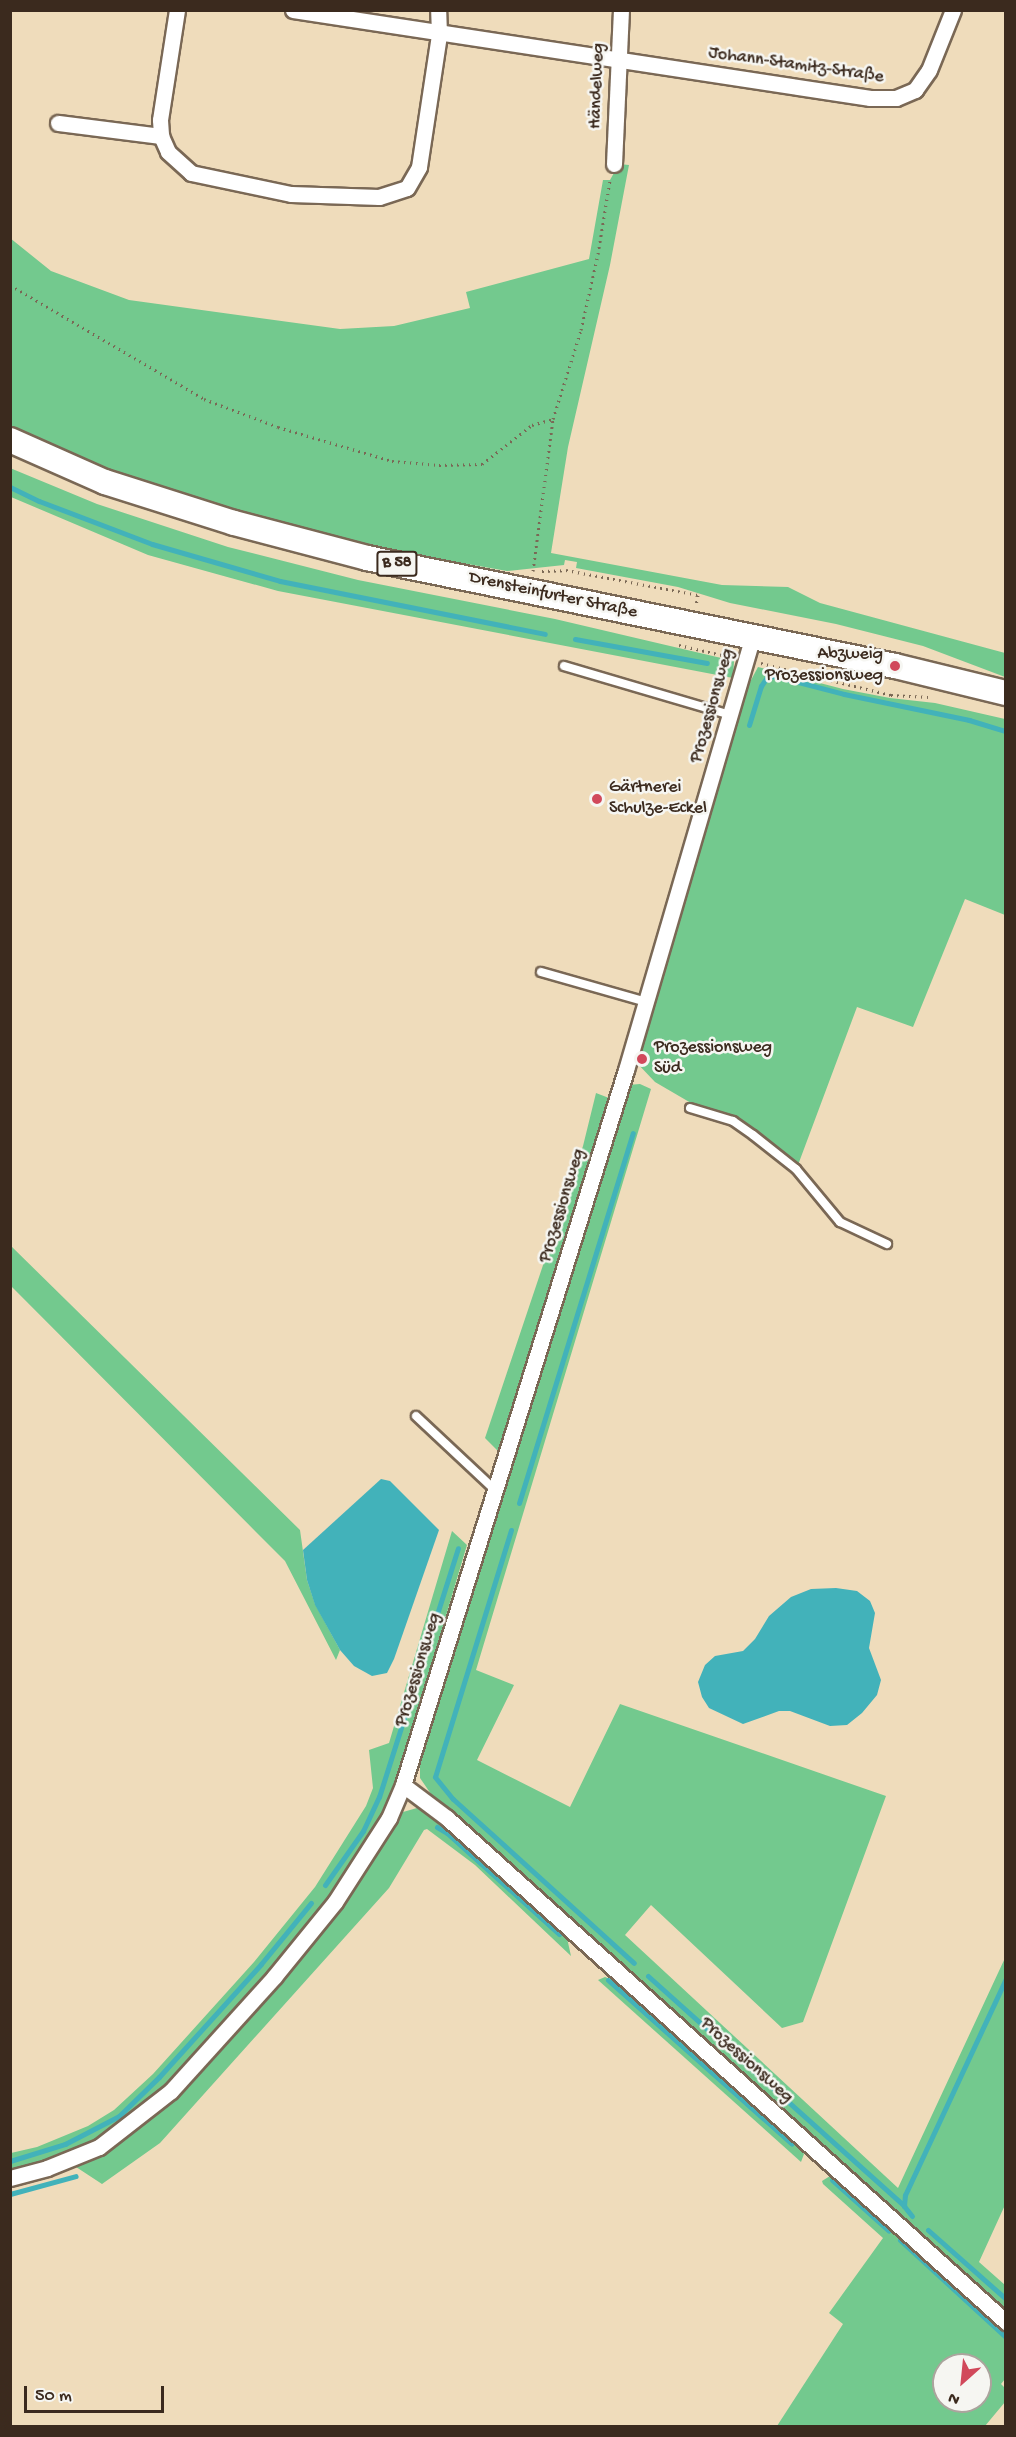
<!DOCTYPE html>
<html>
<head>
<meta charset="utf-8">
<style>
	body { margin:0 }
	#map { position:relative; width:1016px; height:2437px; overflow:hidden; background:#efdcbb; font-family:"Gochi Hand",sans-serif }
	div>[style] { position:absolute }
	.green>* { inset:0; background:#73c98e }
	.water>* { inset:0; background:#42b2ba }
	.stream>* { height:5px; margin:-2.5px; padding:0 2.5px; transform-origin:2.5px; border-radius:2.5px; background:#42b2ba }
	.path>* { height:3px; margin-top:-1.5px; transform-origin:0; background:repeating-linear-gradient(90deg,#7a6855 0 1.5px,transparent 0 6px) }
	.roads { filter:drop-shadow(2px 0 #7a6855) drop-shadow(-2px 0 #7a6855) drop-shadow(0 2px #7a6855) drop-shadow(0 -2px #7a6855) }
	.lane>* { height:8px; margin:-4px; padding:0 4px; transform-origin:4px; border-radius:4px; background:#fff }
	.street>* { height:15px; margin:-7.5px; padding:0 7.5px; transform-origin:7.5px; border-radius:7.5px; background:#fff }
	.primary>* { height:24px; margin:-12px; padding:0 12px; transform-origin:12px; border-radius:12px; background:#fff }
	.dots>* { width:16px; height:16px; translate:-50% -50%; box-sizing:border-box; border:3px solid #f6f6f2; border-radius:50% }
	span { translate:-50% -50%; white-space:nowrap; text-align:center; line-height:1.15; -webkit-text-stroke:5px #f6f6f2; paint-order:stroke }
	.shield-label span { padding:2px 4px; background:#f6f6f2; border:2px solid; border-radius:4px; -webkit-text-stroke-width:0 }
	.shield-label { font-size:16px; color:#3b2a1e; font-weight:700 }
	.street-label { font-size:18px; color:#3b2a1e }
	.poi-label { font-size:18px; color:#3b2a1e }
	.right { translate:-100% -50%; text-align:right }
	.left { translate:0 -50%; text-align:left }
	.frame { position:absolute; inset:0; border:12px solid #3b2a1e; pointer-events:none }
	.north { position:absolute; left:932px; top:2353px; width:60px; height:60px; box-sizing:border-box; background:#f6f6f2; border:2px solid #aba49d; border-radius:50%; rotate:207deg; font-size:16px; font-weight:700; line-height:24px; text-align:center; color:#3b2a1e }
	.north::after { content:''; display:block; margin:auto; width:21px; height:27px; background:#d1495b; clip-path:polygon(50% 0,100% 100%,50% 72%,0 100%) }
	.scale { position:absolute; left:24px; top:2386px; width:140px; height:27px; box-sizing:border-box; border:3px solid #3b2a1e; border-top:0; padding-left:8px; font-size:18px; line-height:21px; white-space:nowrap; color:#3b2a1e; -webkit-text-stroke:4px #f6f6f2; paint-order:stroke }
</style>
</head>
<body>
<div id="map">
	<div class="green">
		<i style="clip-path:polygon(619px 164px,629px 165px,610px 265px,568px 447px,551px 553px,722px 585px,788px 587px,820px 603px,1005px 653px,1005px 677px,923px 646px,836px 624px,730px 603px,678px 587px,576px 568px,577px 562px,565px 560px,564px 565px,507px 571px,371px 547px,236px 514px,109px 472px,10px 429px,10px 238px,51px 271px,129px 300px,340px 329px,394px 326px,470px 308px,466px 292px,589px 259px,603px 180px,610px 180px)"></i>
		<i style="clip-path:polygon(10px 468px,97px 504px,228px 547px,358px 580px,555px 619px,734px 661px,733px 678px,278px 591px,148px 555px,11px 497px)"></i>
		<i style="clip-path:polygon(758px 667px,843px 689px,890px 698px,935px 703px,1005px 719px,1005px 915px,965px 899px,913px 1027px,857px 1007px,798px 1165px,736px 1117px,691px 1103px,655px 1082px,636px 1062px,750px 682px)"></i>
		<i style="clip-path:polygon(640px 1084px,651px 1089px,476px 1670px,514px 1685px,477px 1760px,570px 1807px,620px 1704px,886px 1796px,803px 2022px,782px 2028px,651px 1905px,625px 1935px,898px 2188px,1005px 1958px,1005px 2205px,979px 2262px,1005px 2285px,1005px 2315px,433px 1797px,420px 1778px,420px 1759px,628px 1085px)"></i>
		<i style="clip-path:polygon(596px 1093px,609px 1098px,499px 1452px,485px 1438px,583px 1146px)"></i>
		<i style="clip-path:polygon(10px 1245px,300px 1530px,307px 1580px,315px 1604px,340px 1650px,336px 1660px,285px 1561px,11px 1286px)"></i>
		<i style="clip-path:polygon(452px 1531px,467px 1545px,405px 1754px,388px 1803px,330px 1896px,269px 1972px,166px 2085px,98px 2140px,45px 2162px,11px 2171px,11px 2153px,37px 2147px,88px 2126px,114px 2110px,153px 2074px,254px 1962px,315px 1887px,366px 1806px,373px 1788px,369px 1750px,389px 1743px)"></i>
		<i style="clip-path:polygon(417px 1808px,444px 1823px,560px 1929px,567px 1938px,571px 1956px,475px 1865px,427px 1829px,424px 1830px,389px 1888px,160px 2143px,102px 2184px,73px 2165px,102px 2152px,131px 2132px,176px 2094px,340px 1906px,403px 1812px)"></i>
		<i style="clip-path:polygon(605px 1977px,621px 1983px,800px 2146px,804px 2154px,801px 2162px,598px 1980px)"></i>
		<i style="clip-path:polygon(evenodd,830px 2176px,837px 2177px,1005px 2328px,1005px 2379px,1001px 2384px,1005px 2388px,1005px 2402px,985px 2426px,777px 2426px,843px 2324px,829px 2313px,883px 2238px,823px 2184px,822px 2181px,830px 2176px,944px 2365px,980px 2365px,980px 2401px,944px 2401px,944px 2365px)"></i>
	</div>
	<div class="water">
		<i style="clip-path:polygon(381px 1479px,390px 1481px,439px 1530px,394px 1659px,387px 1673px,372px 1676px,354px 1666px,340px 1650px,315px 1605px,307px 1580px,303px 1550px)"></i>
		<i style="clip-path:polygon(836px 1588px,857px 1591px,870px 1601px,875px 1613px,869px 1648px,881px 1680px,877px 1695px,862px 1713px,847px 1725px,830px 1726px,790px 1711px,779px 1711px,743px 1724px,709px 1708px,702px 1697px,698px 1682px,705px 1665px,715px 1656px,743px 1651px,755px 1639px,769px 1616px,791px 1597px,811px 1589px)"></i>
	</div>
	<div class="stream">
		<i style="left:10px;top:487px;width:32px;rotate:26deg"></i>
		<i style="left:39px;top:501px;width:121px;rotate:20.8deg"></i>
		<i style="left:152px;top:544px;width:133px;rotate:16.1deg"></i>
		<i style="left:280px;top:581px;width:270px;rotate:11.3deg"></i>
		<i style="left:575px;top:639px;width:134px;rotate:10.3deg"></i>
		<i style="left:749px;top:725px;width:41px;rotate:-72.9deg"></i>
		<i style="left:761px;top:686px;width:11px;rotate:-56deg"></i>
		<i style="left:767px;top:677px;width:8px;rotate:-7deg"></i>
		<i style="left:775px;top:676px;width:71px;rotate:14.6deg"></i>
		<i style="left:844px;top:694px;width:128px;rotate:11.7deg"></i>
		<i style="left:969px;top:720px;width:39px;rotate:17deg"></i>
		<i style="left:519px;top:1503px;width:387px;rotate:-72.9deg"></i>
		<i style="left:511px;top:1530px;width:258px;rotate:107.1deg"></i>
		<i style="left:435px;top:1777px;width:28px;rotate:51deg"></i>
		<i style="left:453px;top:1799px;width:244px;rotate:42.2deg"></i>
		<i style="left:437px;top:1827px;width:12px;rotate:31deg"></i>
		<i style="left:447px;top:1833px;width:151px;rotate:42deg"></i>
		<i style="left:325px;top:1885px;width:66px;rotate:-54.9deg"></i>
		<i style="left:363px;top:1831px;width:38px;rotate:-65deg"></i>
		<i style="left:379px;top:1797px;width:261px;rotate:-72.4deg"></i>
		<i style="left:648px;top:1976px;width:344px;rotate:41.9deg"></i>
		<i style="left:608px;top:1980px;width:246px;rotate:41.7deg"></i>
		<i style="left:10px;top:2161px;width:58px;rotate:-17.2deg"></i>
		<i style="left:65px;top:2144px;width:61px;rotate:-27.4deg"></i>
		<i style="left:119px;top:2116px;width:56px;rotate:-44.3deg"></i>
		<i style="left:159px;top:2077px;width:152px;rotate:-47.9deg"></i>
		<i style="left:261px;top:1964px;width:79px;rotate:-50.7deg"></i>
		<i style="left:832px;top:2180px;width:76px;rotate:41.8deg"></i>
		<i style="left:10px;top:2194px;width:68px;rotate:-15.3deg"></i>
		<i style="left:912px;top:2216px;width:13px;rotate:-129deg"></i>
		<i style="left:904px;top:2206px;width:11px;rotate:-85deg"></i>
		<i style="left:905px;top:2195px;width:239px;rotate:-65deg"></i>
		<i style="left:928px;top:2230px;width:104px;rotate:41.5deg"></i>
		<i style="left:900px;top:2240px;width:144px;rotate:42.5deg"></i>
	</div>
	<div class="path">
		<i style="left:10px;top:285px;width:225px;rotate:30.4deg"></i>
		<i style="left:204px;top:399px;width:79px;rotate:20.7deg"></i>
		<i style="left:278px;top:427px;width:119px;rotate:16.6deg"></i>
		<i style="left:392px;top:461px;width:47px;rotate:4.9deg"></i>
		<i style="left:439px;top:465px;width:43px;rotate:-1.3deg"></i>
		<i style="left:482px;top:464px;width:63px;rotate:-38deg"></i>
		<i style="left:532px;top:425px;width:22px;rotate:-16deg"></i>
		<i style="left:553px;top:419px;width:93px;rotate:-72.5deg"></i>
		<i style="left:581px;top:330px;width:78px;rotate:-77.4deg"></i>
		<i style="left:598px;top:254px;width:75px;rotate:-80.8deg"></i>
		<i style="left:533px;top:571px;width:152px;rotate:-82.5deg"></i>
		<i style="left:542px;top:571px;width:24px;rotate:-2deg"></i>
		<i style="left:566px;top:570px;width:134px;rotate:10.7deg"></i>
		<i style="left:698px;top:595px;width:10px;rotate:101deg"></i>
		<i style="left:679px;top:645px;width:53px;rotate:13deg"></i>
		<i style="left:761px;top:663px;width:134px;rotate:13.8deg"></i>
		<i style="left:891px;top:695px;width:37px;rotate:3deg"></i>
	</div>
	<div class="roads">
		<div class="lane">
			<i style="left:564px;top:666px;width:174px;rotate:16.4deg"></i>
			<i style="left:541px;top:972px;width:109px;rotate:15.9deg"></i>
			<i style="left:690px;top:1108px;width:45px;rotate:16.8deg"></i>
			<i style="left:733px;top:1121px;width:24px;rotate:35deg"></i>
			<i style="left:753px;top:1135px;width:55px;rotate:38.3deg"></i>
			<i style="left:796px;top:1169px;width:69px;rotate:50.3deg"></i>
			<i style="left:840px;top:1222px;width:52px;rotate:25.1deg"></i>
			<i style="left:416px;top:1416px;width:108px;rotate:43.1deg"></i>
		</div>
		<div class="street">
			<i style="left:177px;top:10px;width:111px;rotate:98.8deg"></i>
			<i style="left:160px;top:120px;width:16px;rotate:86deg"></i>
			<i style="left:161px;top:136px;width:17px;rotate:66deg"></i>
			<i style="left:168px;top:152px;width:31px;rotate:42deg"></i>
			<i style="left:191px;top:173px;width:102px;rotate:11.9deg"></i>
			<i style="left:291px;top:194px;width:88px;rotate:2deg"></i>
			<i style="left:379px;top:197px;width:29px;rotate:-18deg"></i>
			<i style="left:407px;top:188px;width:24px;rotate:-60deg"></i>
			<i style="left:419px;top:167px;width:134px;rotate:-81.4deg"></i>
			<i style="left:439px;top:34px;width:24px;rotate:-92deg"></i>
			<i style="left:293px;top:10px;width:584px;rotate:8.67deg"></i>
			<i style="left:870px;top:98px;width:26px"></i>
			<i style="left:896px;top:98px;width:21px;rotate:-23deg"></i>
			<i style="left:915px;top:90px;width:24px;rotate:-55deg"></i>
			<i style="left:929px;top:70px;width:65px;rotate:-68.2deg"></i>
			<i style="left:58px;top:123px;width:104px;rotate:7.2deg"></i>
			<i style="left:614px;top:164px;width:154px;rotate:-87.4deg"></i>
			<i style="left:403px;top:1785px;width:55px;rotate:36.9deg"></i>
			<i style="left:447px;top:1818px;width:753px;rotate:42.04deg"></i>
			<i style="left:10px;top:2178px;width:38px;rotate:-15deg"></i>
			<i style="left:47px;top:2168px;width:56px;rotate:-22deg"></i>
			<i style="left:99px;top:2147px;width:91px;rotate:-37.9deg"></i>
			<i style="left:171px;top:2091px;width:154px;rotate:-47.9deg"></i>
			<i style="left:274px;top:1977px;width:97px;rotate:-50.9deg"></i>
			<i style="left:335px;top:1902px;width:100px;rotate:-57.3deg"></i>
			<i style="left:389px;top:1818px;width:36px;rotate:-67deg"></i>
			<i style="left:403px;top:1785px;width:749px;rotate:-72.68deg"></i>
			<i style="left:626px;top:1070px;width:452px;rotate:-73.7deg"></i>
		</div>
		<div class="primary">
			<i style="left:10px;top:440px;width:104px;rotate:23.9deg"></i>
			<i style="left:105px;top:482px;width:135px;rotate:17.6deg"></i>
			<i style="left:234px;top:523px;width:138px;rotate:14.7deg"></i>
			<i style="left:367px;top:558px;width:539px;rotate:11.56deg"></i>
			<i style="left:895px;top:666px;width:114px;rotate:13.7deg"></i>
		</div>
	</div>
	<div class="dots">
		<i style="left:895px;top:666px;background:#d1495b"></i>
		<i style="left:597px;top:799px;background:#d1495b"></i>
		<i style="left:642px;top:1059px;background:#d1495b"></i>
	</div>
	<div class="shield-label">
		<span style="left:397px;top:564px">B 58</span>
	</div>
	<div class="street-label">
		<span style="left:796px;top:66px;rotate:8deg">Johann-Stamitz-Straße</span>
		<span style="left:598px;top:86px;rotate:-88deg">Händelweg</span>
		<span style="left:553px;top:596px;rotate:12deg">Drensteinfurter Straße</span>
		<span style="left:713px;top:706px;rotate:-74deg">Prozessionsweg</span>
		<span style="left:563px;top:1206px;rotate:-73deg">Prozessionsweg</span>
		<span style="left:419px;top:1670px;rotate:-73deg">Prozessionsweg</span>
		<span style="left:746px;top:2061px;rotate:42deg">Prozessionsweg</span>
	</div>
	<div class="poi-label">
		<span class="right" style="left:883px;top:666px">Abzweig<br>Prozessionsweg</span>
		<span class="left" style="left:609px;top:799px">Gärtnerei<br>Schulze-Eckel</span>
		<span class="left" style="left:654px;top:1059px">Prozessionsweg<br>Süd</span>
	</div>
	<div class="frame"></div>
	<div class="north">N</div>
	<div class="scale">50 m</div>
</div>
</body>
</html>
